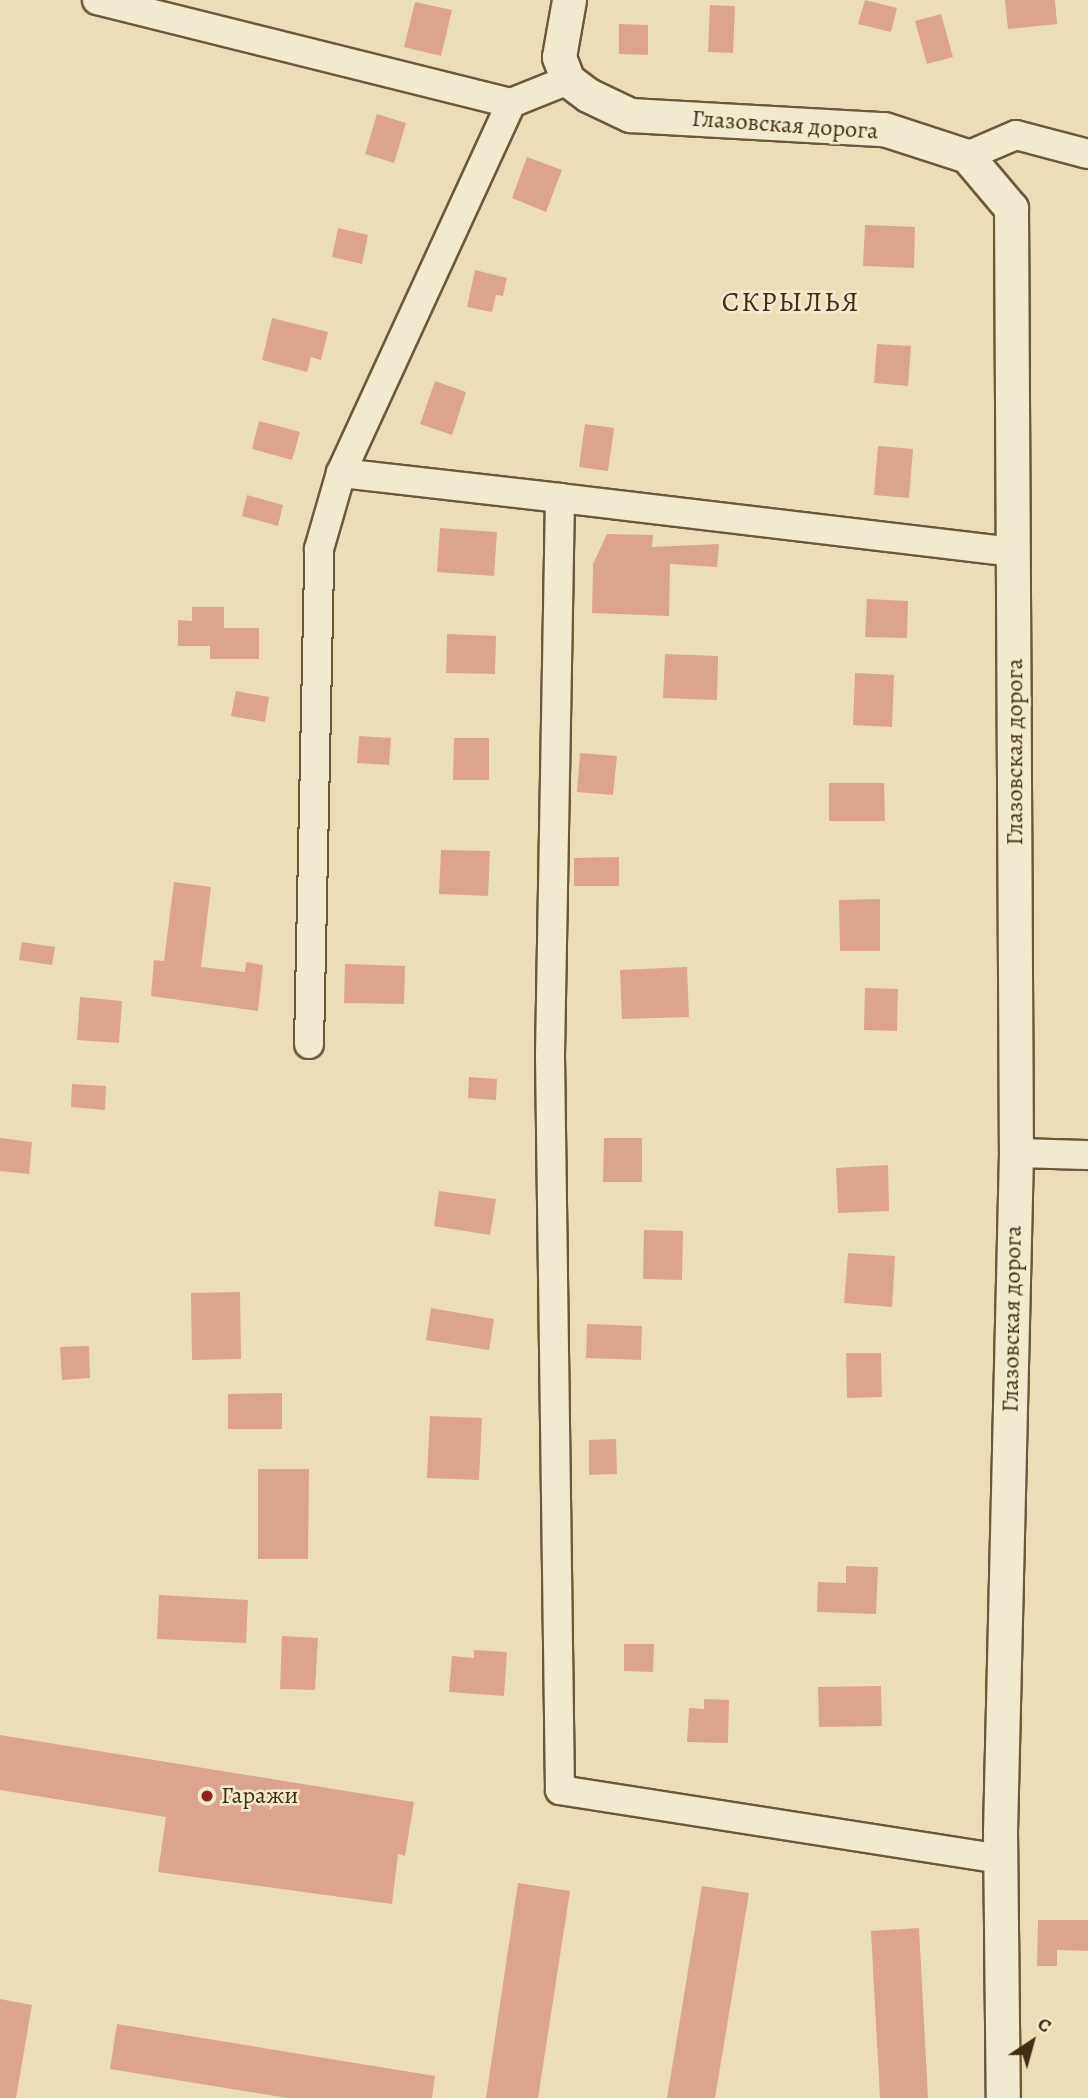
<!DOCTYPE html>
<html>
<head>
<meta charset="utf-8">
<style>
	body { margin:0 }
	#map { position:relative; width:1088px; height:2098px; overflow:hidden; background:#ebdeb6; font-family:Alegreya,serif }
	div>[style] { position:absolute }
	.building>* { inset:0; background:#dca58b }
	.roads { filter:drop-shadow(2px 0 #6c593c) drop-shadow(-2px 0 #6c593c) drop-shadow(0 2px #6c593c) drop-shadow(0 -2px #6c593c) }
	.minor>* { height:28px; margin:-14px; padding:0 14px; transform-origin:14px; border-radius:14px; background:#f2ead0 }
	.tertiary>* { height:33px; margin:-16.5px; padding:0 16.5px; transform-origin:16.5px; border-radius:16.5px; background:#f2ead0 }
	.dots>* { width:19px; height:19px; translate:-50% -50%; box-sizing:border-box; border:4px solid #f2ead0; border-radius:50% }
	span { translate:-50% -50%; white-space:nowrap; text-align:center; line-height:1.15; -webkit-text-stroke:5px #f2ead0; paint-order:stroke }
	.street-label { font-size:24px; color:#412d13 }
	.poi-label { font-size:24px; color:#412d13 }
	.left { translate:0 -50%; text-align:left }
	.quarter-label { font-size:28px; color:#412d13; letter-spacing:2px }
	.north { position:absolute; left:997px; top:2007px; width:70px; height:70px; -webkit-text-stroke:5px #f2ead0; paint-order:stroke; rotate:36deg; font-size:19px; font-weight:700; line-height:28px; text-align:center; color:#412d13 }
	.north::after { content:''; display:block; margin:auto; width:24px; height:32px; background:#412d13; clip-path:polygon(50% 0,100% 100%,50% 72%,0 100%) }
</style>
</head>
<body>
<div id="map">
	<div class="building">
		<i style="clip-path:polygon(865px 0,897px 8px,891px 32px,858px 24px)"></i>
		<i style="clip-path:polygon(1005px 0,1055px 0,1057px 24px,1008px 29px)"></i>
		<i style="clip-path:polygon(415px 2px,452px 10px,441px 56px,404px 47px)"></i>
		<i style="clip-path:polygon(710px 5px,735px 6px,733px 53px,708px 52px)"></i>
		<i style="clip-path:polygon(941px 14px,953px 57px,927px 64px,915px 21px)"></i>
		<i style="clip-path:polygon(619px 24px,648px 25px,648px 55px,619px 54px)"></i>
		<i style="clip-path:polygon(377px 114px,406px 123px,394px 163px,365px 154px)"></i>
		<i style="clip-path:polygon(527px 157px,562px 170px,546px 212px,512px 198px)"></i>
		<i style="clip-path:polygon(865px 225px,915px 227px,914px 268px,863px 266px)"></i>
		<i style="clip-path:polygon(338px 228px,368px 235px,362px 264px,332px 257px)"></i>
		<i style="clip-path:polygon(475px 270px,507px 278px,503px 296px,496px 295px,492px 312px,467px 307px)"></i>
		<i style="clip-path:polygon(272px 318px,328px 332px,321px 360px,311px 357px,307px 372px,262px 360px)"></i>
		<i style="clip-path:polygon(877px 344px,911px 346px,908px 386px,874px 383px)"></i>
		<i style="clip-path:polygon(435px 381px,466px 392px,452px 435px,420px 424px)"></i>
		<i style="clip-path:polygon(259px 421px,300px 432px,292px 460px,252px 449px)"></i>
		<i style="clip-path:polygon(585px 424px,614px 428px,608px 471px,579px 467px)"></i>
		<i style="clip-path:polygon(878px 446px,913px 449px,909px 498px,874px 495px)"></i>
		<i style="clip-path:polygon(247px 495px,283px 505px,278px 526px,242px 516px)"></i>
		<i style="clip-path:polygon(440px 528px,497px 532px,494px 576px,437px 572px)"></i>
		<i style="clip-path:polygon(607px 534px,653px 535px,652px 547px,719px 544px,717px 567px,670px 564px,669px 616px,592px 613px,593px 564px)"></i>
		<i style="clip-path:polygon(867px 599px,908px 601px,907px 638px,865px 637px)"></i>
		<i style="clip-path:polygon(192px 607px,224px 607px,224px 628px,259px 628px,259px 659px,210px 659px,210px 646px,178px 646px,178px 620px,192px 621px)"></i>
		<i style="clip-path:polygon(447px 634px,496px 636px,495px 674px,446px 673px)"></i>
		<i style="clip-path:polygon(665px 654px,718px 656px,717px 700px,663px 698px)"></i>
		<i style="clip-path:polygon(855px 673px,894px 675px,892px 727px,853px 725px)"></i>
		<i style="clip-path:polygon(236px 691px,269px 697px,265px 722px,231px 716px)"></i>
		<i style="clip-path:polygon(359px 736px,391px 738px,389px 765px,357px 763px)"></i>
		<i style="clip-path:polygon(454px 738px,489px 738px,489px 780px,453px 780px)"></i>
		<i style="clip-path:polygon(580px 753px,617px 756px,613px 795px,577px 792px)"></i>
		<i style="clip-path:polygon(829px 783px,884px 783px,885px 821px,829px 821px)"></i>
		<i style="clip-path:polygon(441px 850px,490px 851px,488px 896px,439px 894px)"></i>
		<i style="clip-path:polygon(619px 857px,619px 886px,574px 886px,574px 858px)"></i>
		<i style="clip-path:polygon(174px 882px,211px 887px,201px 967px,245px 972px,246px 962px,263px 965px,258px 1011px,151px 996px,154px 960px,164px 961px)"></i>
		<i style="clip-path:polygon(880px 899px,880px 951px,840px 951px,839px 900px)"></i>
		<i style="clip-path:polygon(22px 942px,55px 947px,52px 965px,19px 960px)"></i>
		<i style="clip-path:polygon(345px 964px,405px 966px,404px 1004px,344px 1003px)"></i>
		<i style="clip-path:polygon(687px 967px,689px 1017px,622px 1019px,620px 970px)"></i>
		<i style="clip-path:polygon(865px 988px,898px 989px,897px 1031px,864px 1030px)"></i>
		<i style="clip-path:polygon(80px 997px,122px 1001px,119px 1043px,77px 1040px)"></i>
		<i style="clip-path:polygon(469px 1077px,497px 1079px,496px 1100px,468px 1098px)"></i>
		<i style="clip-path:polygon(72px 1084px,106px 1086px,105px 1110px,71px 1107px)"></i>
		<i style="clip-path:polygon(0 1138px,32px 1142px,29px 1174px,0 1171px)"></i>
		<i style="clip-path:polygon(604px 1138px,642px 1138px,642px 1182px,603px 1182px)"></i>
		<i style="clip-path:polygon(888px 1165px,889px 1211px,838px 1213px,836px 1168px)"></i>
		<i style="clip-path:polygon(439px 1191px,496px 1199px,490px 1235px,434px 1226px)"></i>
		<i style="clip-path:polygon(644px 1230px,683px 1231px,682px 1280px,643px 1279px)"></i>
		<i style="clip-path:polygon(848px 1253px,895px 1256px,892px 1307px,844px 1303px)"></i>
		<i style="clip-path:polygon(240px 1292px,241px 1359px,192px 1360px,191px 1293px)"></i>
		<i style="clip-path:polygon(431px 1308px,494px 1319px,489px 1350px,426px 1340px)"></i>
		<i style="clip-path:polygon(587px 1324px,642px 1326px,641px 1360px,586px 1358px)"></i>
		<i style="clip-path:polygon(89px 1346px,90px 1378px,62px 1380px,60px 1347px)"></i>
		<i style="clip-path:polygon(846px 1353px,881px 1353px,882px 1397px,847px 1398px)"></i>
		<i style="clip-path:polygon(282px 1393px,282px 1429px,228px 1429px,228px 1394px)"></i>
		<i style="clip-path:polygon(430px 1416px,482px 1418px,479px 1480px,427px 1478px)"></i>
		<i style="clip-path:polygon(616px 1439px,617px 1474px,589px 1475px,589px 1440px)"></i>
		<i style="clip-path:polygon(258px 1469px,309px 1469px,308px 1559px,258px 1559px)"></i>
		<i style="clip-path:polygon(846px 1566px,878px 1567px,876px 1614px,817px 1612px,818px 1582px,846px 1583px)"></i>
		<i style="clip-path:polygon(159px 1595px,248px 1600px,246px 1643px,157px 1639px)"></i>
		<i style="clip-path:polygon(282px 1636px,318px 1638px,315px 1690px,280px 1689px)"></i>
		<i style="clip-path:polygon(624px 1644px,654px 1644px,653px 1672px,624px 1671px)"></i>
		<i style="clip-path:polygon(474px 1650px,507px 1652px,504px 1696px,449px 1692px,452px 1656px,474px 1658px)"></i>
		<i style="clip-path:polygon(881px 1686px,882px 1726px,819px 1727px,818px 1687px)"></i>
		<i style="clip-path:polygon(704px 1699px,729px 1700px,728px 1743px,687px 1742px,689px 1708px,704px 1709px)"></i>
		<i style="clip-path:polygon(0 1735px,414px 1802px,405px 1856px,398px 1854px,392px 1904px,158px 1872px,166px 1817px,0 1790px)"></i>
		<i style="clip-path:polygon(518px 1883px,570px 1891px,538px 2098px,486px 2098px)"></i>
		<i style="clip-path:polygon(702px 1886px,749px 1893px,715px 2098px,667px 2098px)"></i>
		<i style="clip-path:polygon(1038px 1920px,1088px 1920px,1088px 1951px,1057px 1950px,1057px 1966px,1037px 1966px)"></i>
		<i style="clip-path:polygon(919px 1928px,928px 2098px,880px 2098px,871px 1931px)"></i>
		<i style="clip-path:polygon(0 1999px,32px 2005px,16px 2098px,0 2098px)"></i>
		<i style="clip-path:polygon(117px 2024px,435px 2076px,432px 2098px,287px 2098px,110px 2069px)"></i>
	</div>
	<div class="roads">
		<div class="minor">
			<i style="left:97px;top:0;width:427px;rotate:14deg"></i>
			<i style="left:967px;top:156px;width:53px;rotate:-23.2deg"></i>
			<i style="left:1016px;top:135px;width:74px;rotate:14.8deg"></i>
			<i style="left:341px;top:473px;width:220px;rotate:6.5deg"></i>
			<i style="left:560px;top:498px;width:558px;rotate:91.03deg"></i>
			<i style="left:550px;top:1056px;width:734px;rotate:89.22deg"></i>
			<i style="left:560px;top:1790px;width:446px;rotate:8.9deg"></i>
			<i style="left:560px;top:498px;width:458px;rotate:6.8deg"></i>
			<i style="left:309px;top:1044px;width:495px;rotate:-88.8deg"></i>
			<i style="left:319px;top:549px;width:79px;rotate:-73.9deg"></i>
			<i style="left:341px;top:473px;width:407px;rotate:-65.3deg"></i>
			<i style="left:511px;top:103px;width:61px;rotate:-22deg"></i>
			<i style="left:1016px;top:1153px;width:72px;rotate:1.6deg"></i>
		</div>
		<div class="tertiary">
			<i style="left:569px;top:0;width:58px;rotate:100deg"></i>
			<i style="left:559px;top:57px;width:25px;rotate:69deg"></i>
			<i style="left:568px;top:80px;width:25px;rotate:37deg"></i>
			<i style="left:588px;top:95px;width:47px;rotate:25.5deg"></i>
			<i style="left:630px;top:115px;width:254px;rotate:3.2deg"></i>
			<i style="left:884px;top:129px;width:87px;rotate:18deg"></i>
			<i style="left:967px;top:156px;width:68px;rotate:49.8deg"></i>
			<i style="left:1011px;top:208px;width:945px;rotate:89.7deg"></i>
			<i style="left:1016px;top:1153px;width:678px;rotate:91.35deg"></i>
			<i style="left:1000px;top:1831px;width:267px;rotate:89.4deg"></i>
		</div>
	</div>
	<div class="dots">
		<i style="left:207px;top:1796px;background:#8f2418"></i>
	</div>
	<div class="street-label">
		<span style="left:785px;top:125px;rotate:4deg">Глазовская дорога</span>
		<span style="left:1015px;top:752px;rotate:-90deg">Глазовская дорога</span>
		<span style="left:1012px;top:1319px;rotate:-89deg">Глазовская дорога</span>
	</div>
	<div class="poi-label">
		<span class="left" style="left:221px;top:1796px">Гаражи</span>
	</div>
	<div class="quarter-label">
		<span style="left:791px;top:302px">СКРЫЛЬЯ</span>
	</div>
	<div class="north">С</div>
</div>
</body>
</html>
